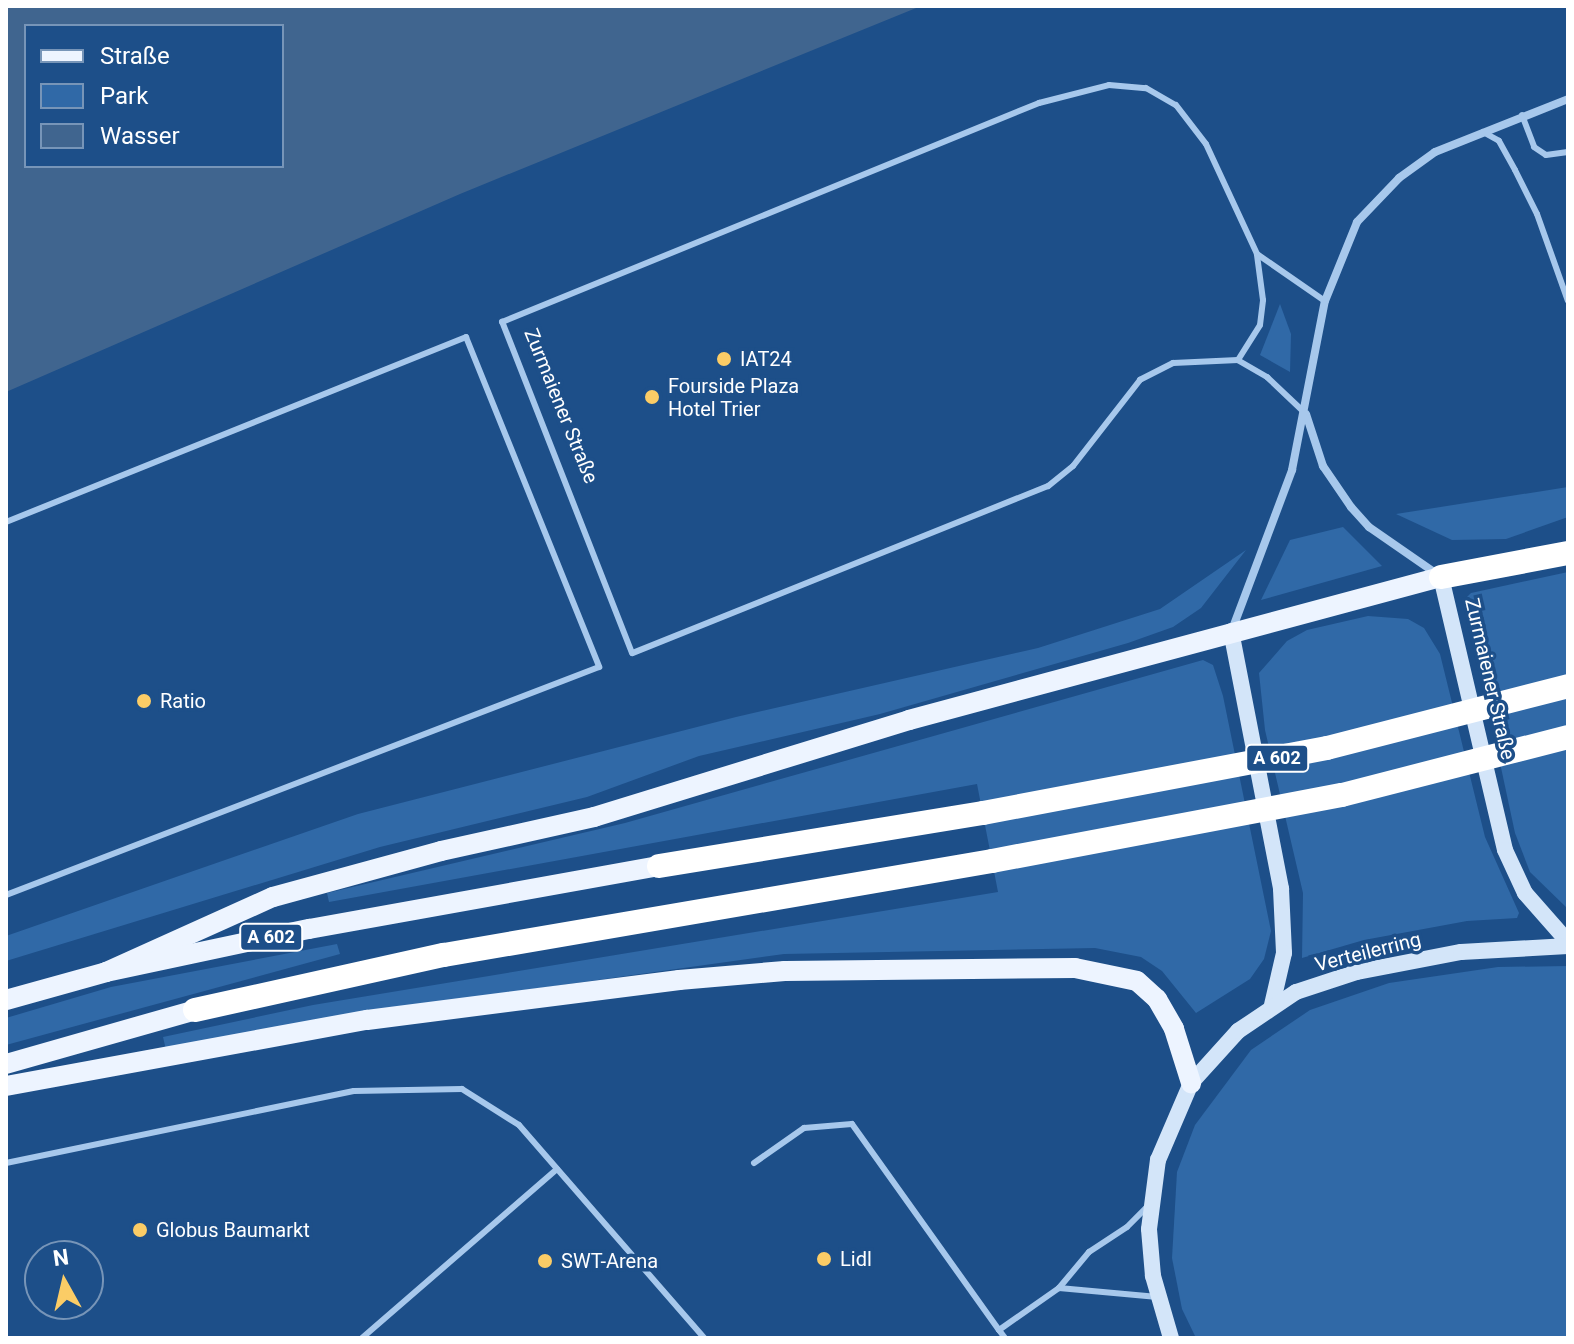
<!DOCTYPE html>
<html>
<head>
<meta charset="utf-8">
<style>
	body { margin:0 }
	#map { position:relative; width:1574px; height:1344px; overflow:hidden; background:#1d4f89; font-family:Roboto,sans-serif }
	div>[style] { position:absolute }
	.green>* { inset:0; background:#3069a7 }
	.water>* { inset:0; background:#40658f }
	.lane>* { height:6px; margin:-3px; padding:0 3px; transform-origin:3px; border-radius:3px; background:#a7c8ec }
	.street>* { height:8px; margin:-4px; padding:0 4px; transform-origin:4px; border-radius:4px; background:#a7c8ec }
	.secondary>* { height:16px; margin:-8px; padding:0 8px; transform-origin:8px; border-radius:8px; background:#d3e5f9 }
	.primary>* { height:20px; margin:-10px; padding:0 10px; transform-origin:10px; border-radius:10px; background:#edf4ff }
	.highway>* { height:24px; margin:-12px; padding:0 12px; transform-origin:12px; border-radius:12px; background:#fff }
	.highway-bridge>* { height:24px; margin:-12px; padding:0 12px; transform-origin:12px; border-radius:12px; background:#fff }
	.dots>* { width:22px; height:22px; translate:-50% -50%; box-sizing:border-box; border:4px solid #1d4f89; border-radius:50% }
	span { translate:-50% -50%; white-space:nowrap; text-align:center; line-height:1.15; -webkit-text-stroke:7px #1d4f89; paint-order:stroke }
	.shield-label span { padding:2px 6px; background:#1d4f89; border:2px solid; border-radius:6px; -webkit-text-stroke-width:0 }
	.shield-label { font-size:18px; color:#fff; font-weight:700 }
	.poi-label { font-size:20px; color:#fff }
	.left { translate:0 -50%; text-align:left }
	.street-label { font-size:20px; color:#fff }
	.frame { position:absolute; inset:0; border:8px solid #fff; pointer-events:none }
	.legend { position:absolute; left:24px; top:24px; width:260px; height:144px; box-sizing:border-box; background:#1d4f89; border:2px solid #7795b8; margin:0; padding:10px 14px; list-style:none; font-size:24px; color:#fff }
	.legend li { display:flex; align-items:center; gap:16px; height:40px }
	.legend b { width:40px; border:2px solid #7795b8 }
	.north { position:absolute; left:24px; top:1240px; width:80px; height:80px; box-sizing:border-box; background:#1d4f89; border:2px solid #7795b8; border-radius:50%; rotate:352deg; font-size:22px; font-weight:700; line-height:32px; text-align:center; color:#fff }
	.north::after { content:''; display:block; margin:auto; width:28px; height:36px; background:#fbcc66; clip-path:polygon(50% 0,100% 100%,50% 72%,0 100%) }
</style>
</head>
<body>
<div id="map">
	<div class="green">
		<i style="clip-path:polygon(1280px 304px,1291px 334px,1290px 372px,1260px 355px)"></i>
		<i style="clip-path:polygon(1568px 487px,1568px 517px,1506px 539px,1452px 540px,1396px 514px)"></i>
		<i style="clip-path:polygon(1343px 527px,1382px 566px,1261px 600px,1290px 540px)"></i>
		<i style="clip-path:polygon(1246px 550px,1201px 608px,1173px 627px,1128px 643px,880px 714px,699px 756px,587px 797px,380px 847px,6px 961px,6px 936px,358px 814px,736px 717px,1038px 648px,1160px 609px)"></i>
		<i style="clip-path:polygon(1568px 572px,1568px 909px,1530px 872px,1515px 833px,1465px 599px,1471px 593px)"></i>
		<i style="clip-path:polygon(1368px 616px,1408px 619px,1424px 628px,1440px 654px,1485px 837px,1519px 913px,1517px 918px,1467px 921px,1364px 940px,1302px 958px,1303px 893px,1265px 730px,1259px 673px,1287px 641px,1307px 630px)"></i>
		<i style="clip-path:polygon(1203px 660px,1213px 665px,1223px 696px,1271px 931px,1264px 959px,1250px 979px,1196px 1013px,1162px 971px,1141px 957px,1095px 948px,784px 954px,347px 1015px,166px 1050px,163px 1037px,313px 1005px,998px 892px,977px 784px,329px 902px,327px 893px,625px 823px)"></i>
		<i style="clip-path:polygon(337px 944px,340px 954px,6px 1045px,6px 1018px,111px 987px)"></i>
		<i style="clip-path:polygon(1568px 966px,1568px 1338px,1196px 1338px,1182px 1309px,1172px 1258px,1177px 1172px,1195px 1125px,1251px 1050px,1310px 1010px,1389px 983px,1498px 967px)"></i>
	</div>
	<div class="water">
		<i style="clip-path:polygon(evenodd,6px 6px,921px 6px,460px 194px,6px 392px,6px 6px,26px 26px,282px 26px,282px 166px,26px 166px,26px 26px)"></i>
	</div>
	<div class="lane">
		<i style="left:1522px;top:115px;width:34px;rotate:69deg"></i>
		<i style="left:1534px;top:147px;width:14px;rotate:34deg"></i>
		<i style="left:1546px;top:155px;width:22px;rotate:-8deg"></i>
		<i style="left:1483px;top:132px;width:18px;rotate:29deg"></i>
		<i style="left:1499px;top:141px;width:33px;rotate:61deg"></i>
		<i style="left:1515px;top:170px;width:49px;rotate:63.4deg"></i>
		<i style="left:1537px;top:214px;width:92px;rotate:70.4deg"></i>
		<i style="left:1238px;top:360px;width:41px;rotate:-57.8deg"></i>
		<i style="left:1260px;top:325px;width:25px;rotate:-83deg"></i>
		<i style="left:1263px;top:300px;width:45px;rotate:-97.6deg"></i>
		<i style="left:1305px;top:413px;width:52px;rotate:-136.5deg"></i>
		<i style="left:1267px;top:377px;width:34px;rotate:-150deg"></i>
		<i style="left:1238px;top:360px;width:65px;rotate:177.4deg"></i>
		<i style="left:1173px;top:363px;width:37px;rotate:153deg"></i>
		<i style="left:1140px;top:380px;width:109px;rotate:127.9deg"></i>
		<i style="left:1073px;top:466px;width:32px;rotate:141deg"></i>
		<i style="left:1048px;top:486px;width:448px;rotate:158.1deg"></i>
		<i style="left:632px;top:653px;width:356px;rotate:-111.4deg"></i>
		<i style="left:502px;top:322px;width:580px;rotate:-22.19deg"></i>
		<i style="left:1039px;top:103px;width:72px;rotate:-14.4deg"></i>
		<i style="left:1109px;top:85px;width:37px;rotate:5deg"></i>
		<i style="left:1146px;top:88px;width:34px;rotate:30deg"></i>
		<i style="left:1176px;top:105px;width:49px;rotate:52.4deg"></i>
		<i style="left:1206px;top:144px;width:121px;rotate:65.1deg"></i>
		<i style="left:1257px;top:254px;width:83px;rotate:34.7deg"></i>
		<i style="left:6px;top:522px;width:496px;rotate:-21.9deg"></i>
		<i style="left:466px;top:337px;width:356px;rotate:68deg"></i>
		<i style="left:599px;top:667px;width:635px;rotate:158.97deg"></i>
		<i style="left:6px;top:1163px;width:355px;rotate:-11.7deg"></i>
		<i style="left:354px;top:1091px;width:108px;rotate:-1.1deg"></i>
		<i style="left:462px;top:1089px;width:67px;rotate:32.3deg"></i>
		<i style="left:519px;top:1125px;width:282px;rotate:49deg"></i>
		<i style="left:754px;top:1163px;width:61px;rotate:-35deg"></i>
		<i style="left:804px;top:1128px;width:48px;rotate:-4.8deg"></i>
		<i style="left:852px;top:1124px;width:253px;rotate:54.5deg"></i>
		<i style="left:1059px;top:1288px;width:99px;rotate:5.2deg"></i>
		<i style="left:362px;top:1338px;width:258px;rotate:-40.9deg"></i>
		<i style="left:1005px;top:1338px;width:10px;rotate:-127deg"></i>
		<i style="left:999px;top:1330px;width:73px;rotate:-35deg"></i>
		<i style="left:1059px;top:1288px;width:47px;rotate:-50.2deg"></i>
		<i style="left:1089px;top:1252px;width:45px;rotate:-33.3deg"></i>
		<i style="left:1127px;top:1227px;width:28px;rotate:-45deg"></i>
	</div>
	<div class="street">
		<i style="left:1306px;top:414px;width:55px;rotate:71.9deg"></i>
		<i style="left:1323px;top:466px;width:50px;rotate:55.7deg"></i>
		<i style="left:1351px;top:507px;width:27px;rotate:48deg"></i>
		<i style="left:1369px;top:527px;width:83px;rotate:34.7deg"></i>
		<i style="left:1232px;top:630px;width:171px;rotate:-69.4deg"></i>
		<i style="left:1292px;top:470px;width:172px;rotate:-79deg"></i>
		<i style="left:1325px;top:301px;width:85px;rotate:-67.9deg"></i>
		<i style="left:1357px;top:222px;width:61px;rotate:-46.3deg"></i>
		<i style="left:1399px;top:178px;width:44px;rotate:-35.8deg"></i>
		<i style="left:1435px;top:152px;width:143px;rotate:-21.7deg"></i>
	</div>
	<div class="secondary">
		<i style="left:1441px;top:577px;width:280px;rotate:76.8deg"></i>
		<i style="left:1505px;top:850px;width:47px;rotate:65.1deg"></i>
		<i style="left:1525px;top:893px;width:65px;rotate:48.7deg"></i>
		<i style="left:1231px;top:631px;width:263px;rotate:79deg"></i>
		<i style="left:1281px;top:889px;width:64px;rotate:87.3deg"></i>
		<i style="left:1284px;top:953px;width:53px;rotate:103deg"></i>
		<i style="left:1171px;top:1338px;width:65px;rotate:-106.2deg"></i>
		<i style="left:1153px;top:1276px;width:47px;rotate:-94.9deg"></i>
		<i style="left:1149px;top:1229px;width:70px;rotate:-82.6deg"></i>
		<i style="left:1158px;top:1160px;width:84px;rotate:-66.8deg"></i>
		<i style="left:1191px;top:1083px;width:70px;rotate:-47.9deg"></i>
		<i style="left:1238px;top:1031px;width:70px;rotate:-33.9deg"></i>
		<i style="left:1296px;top:992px;width:64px;rotate:-18.2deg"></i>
		<i style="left:1357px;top:972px;width:106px;rotate:-10.9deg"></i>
		<i style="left:1461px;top:952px;width:107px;rotate:-3.2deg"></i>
	</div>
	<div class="primary">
		<i style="left:106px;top:972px;width:183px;rotate:-24.2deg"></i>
		<i style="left:273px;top:897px;width:174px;rotate:-15.3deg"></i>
		<i style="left:441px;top:851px;width:157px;rotate:-12.5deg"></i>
		<i style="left:594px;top:817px;width:330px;rotate:-17.1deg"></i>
		<i style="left:909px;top:720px;width:551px;rotate:-15.05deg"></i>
		<i style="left:6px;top:1000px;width:104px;rotate:-15.6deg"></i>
		<i style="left:106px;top:972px;width:208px;rotate:-12deg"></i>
		<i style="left:309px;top:929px;width:356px;rotate:-10.2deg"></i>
		<i style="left:6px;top:1064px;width:197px;rotate:-15.9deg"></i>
		<i style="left:6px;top:1086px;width:367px;rotate:-10.4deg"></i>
		<i style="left:367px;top:1020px;width:315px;rotate:-7.3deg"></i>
		<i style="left:679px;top:980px;width:106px;rotate:-4.9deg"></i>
		<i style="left:785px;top:971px;width:290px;rotate:-0.6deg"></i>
		<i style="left:1075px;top:968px;width:63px;rotate:11.8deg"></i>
		<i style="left:1137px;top:981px;width:27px;rotate:42deg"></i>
		<i style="left:1157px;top:999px;width:34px;rotate:60deg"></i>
		<i style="left:1174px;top:1029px;width:57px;rotate:72.5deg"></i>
	</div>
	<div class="highway">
		<i style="left:1441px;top:577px;width:129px;rotate:-10.7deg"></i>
		<i style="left:659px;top:866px;width:328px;rotate:-9.3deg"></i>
		<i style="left:195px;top:1010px;width:255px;rotate:-12.5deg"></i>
		<i style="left:444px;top:955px;width:556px;rotate:-9.73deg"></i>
	</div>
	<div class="highway-bridge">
		<i style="left:983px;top:813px;width:350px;rotate:-10.7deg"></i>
		<i style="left:1327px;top:748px;width:249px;rotate:-14.4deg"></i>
		<i style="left:992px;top:861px;width:356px;rotate:-10.7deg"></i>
		<i style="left:1342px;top:795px;width:233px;rotate:-14.4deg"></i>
	</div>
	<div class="dots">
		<i style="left:724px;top:359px;background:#fbcc66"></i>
		<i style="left:652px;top:397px;background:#fbcc66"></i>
		<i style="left:144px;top:701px;background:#fbcc66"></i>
		<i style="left:140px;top:1230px;background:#fbcc66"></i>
		<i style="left:824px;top:1259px;background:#fbcc66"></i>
		<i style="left:545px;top:1261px;background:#fbcc66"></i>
	</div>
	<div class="shield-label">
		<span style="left:1277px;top:758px">A 602</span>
		<span style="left:271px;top:937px">A 602</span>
	</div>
	<div class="poi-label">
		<span class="left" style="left:740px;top:359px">IAT24</span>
		<span class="left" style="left:668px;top:398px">Fourside Plaza<br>Hotel Trier</span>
		<span class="left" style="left:160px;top:701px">Ratio</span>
		<span class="left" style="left:156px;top:1230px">Globus Baumarkt</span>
		<span class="left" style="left:840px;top:1259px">Lidl</span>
		<span class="left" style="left:561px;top:1261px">SWT-Arena</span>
	</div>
	<div class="street-label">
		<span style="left:561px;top:406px;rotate:68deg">Zurmaiener Straße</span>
		<span style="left:1490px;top:679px;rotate:77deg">Zurmaiener Straße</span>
		<span style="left:1368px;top:952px;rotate:-14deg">Verteilerring</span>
	</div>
	<div class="frame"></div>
	<ul class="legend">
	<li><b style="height:10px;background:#edf4ff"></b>Straße</li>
	<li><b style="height:22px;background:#3069a7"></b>Park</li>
	<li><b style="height:22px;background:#40658f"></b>Wasser</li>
	</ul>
	<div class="north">N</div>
</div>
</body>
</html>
